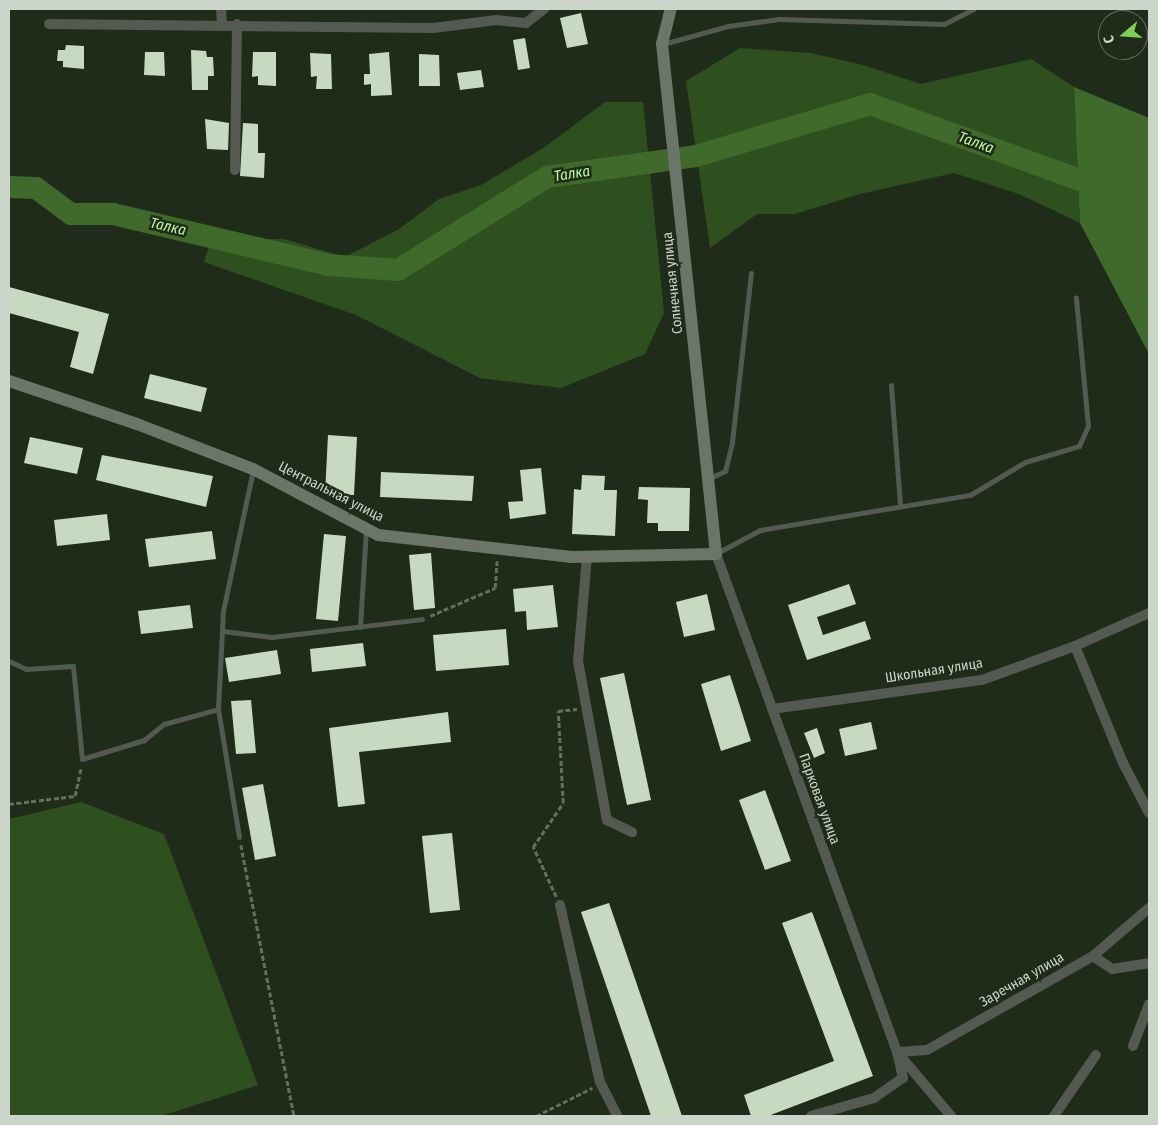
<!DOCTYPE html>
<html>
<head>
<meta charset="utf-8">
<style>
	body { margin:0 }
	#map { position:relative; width:1158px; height:1125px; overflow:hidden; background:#1f2c1a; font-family:"Fira Sans Condensed",sans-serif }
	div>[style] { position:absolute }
	.green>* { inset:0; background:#2e501f }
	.water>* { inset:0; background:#406a2c }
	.river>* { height:22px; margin:-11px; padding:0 11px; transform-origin:11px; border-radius:11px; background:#406a2c }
	.building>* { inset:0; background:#c8d9c1 }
	.path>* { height:2.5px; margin-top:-1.25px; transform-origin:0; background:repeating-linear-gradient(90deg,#646f60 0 5px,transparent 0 7.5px) }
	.lane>* { height:5px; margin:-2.5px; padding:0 2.5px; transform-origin:2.5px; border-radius:2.5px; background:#545a51 }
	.street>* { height:10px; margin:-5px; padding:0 5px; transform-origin:5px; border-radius:5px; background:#545a51 }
	.secondary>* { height:12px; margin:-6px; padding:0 6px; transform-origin:6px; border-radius:6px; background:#6c7668 }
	span { translate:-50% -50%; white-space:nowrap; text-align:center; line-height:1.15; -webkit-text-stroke:5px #1f2c1a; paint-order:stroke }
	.street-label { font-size:14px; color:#ccd5c9 }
	.water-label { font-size:15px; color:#b9f99f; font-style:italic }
	.frame { position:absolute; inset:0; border:10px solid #ccd5c9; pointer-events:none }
	.north { position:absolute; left:1098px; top:10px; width:50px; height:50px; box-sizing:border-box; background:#1f2c1a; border:1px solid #647060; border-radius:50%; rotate:252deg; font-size:14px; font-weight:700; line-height:20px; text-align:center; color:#ccd5c9 }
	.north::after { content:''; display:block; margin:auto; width:18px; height:22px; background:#7cd154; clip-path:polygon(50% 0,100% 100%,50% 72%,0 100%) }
</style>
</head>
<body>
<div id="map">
	<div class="green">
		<i style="clip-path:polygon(740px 48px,811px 53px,863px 65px,921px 84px,1031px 59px,1074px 87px,1080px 223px,1019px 194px,954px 173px,860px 194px,795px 214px,757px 214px,710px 248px,686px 81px)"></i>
		<i style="clip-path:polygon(605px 102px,643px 102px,664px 313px,645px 354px,561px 388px,480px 378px,356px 315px,204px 262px,211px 239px,284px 239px,345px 257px,399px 229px,439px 199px,481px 185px,545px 147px)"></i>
		<i style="clip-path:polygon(81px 802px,164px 834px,258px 1085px,161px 1116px,9px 1116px,9px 819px)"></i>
	</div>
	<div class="water">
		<i style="clip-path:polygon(1074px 87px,1149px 118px,1149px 354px,1080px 223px)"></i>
	</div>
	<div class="river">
		<i style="left:9px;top:187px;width:27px;rotate:2deg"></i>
		<i style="left:36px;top:188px;width:44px;rotate:36.6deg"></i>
		<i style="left:71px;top:214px;width:42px"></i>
		<i style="left:113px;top:214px;width:222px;rotate:13.3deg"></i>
		<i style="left:329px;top:265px;width:69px;rotate:4.1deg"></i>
		<i style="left:398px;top:270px;width:176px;rotate:-32deg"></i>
		<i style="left:547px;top:177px;width:150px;rotate:-8deg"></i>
		<i style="left:696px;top:156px;width:182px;rotate:-16.6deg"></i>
		<i style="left:870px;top:104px;width:297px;rotate:19.9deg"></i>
	</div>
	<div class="building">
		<i style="clip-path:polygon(581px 13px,588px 44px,567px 48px,560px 18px)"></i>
		<i style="clip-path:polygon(525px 38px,530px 68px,518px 70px,513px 40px)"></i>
		<i style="clip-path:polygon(66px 45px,84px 46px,84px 69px,63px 67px,63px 61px,57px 61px,58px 50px,65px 50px)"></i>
		<i style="clip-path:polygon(191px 50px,206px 51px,207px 57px,213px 57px,214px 76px,208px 76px,208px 90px,192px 90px)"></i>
		<i style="clip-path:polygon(145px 52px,164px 52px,165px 76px,144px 75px)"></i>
		<i style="clip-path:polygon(253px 52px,276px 52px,276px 86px,258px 85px,258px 76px,252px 77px)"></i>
		<i style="clip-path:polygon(389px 52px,392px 95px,371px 96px,371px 84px,364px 85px,364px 74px,370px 74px,369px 54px)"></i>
		<i style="clip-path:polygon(310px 53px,331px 54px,332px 89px,316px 89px,317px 76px,311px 77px)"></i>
		<i style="clip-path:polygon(419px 54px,439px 55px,440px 86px,419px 86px)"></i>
		<i style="clip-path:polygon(481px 70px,484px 87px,460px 90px,457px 73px)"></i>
		<i style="clip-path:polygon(205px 119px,229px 123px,228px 150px,207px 149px)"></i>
		<i style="clip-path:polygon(243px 123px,258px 124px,258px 153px,265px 153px,264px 178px,240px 176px)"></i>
		<i style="clip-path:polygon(9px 287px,109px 314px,93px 374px,70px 367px,79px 332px,9px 313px)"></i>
		<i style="clip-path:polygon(150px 374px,207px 388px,201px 412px,144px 398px)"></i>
		<i style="clip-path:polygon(328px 435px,357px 437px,354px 495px,325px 494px)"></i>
		<i style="clip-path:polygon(30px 437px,83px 448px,77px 474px,24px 463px)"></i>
		<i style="clip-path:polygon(102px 455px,213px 476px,206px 507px,96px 480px)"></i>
		<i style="clip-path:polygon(541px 468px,546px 514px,510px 519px,508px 502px,523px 501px,520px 470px)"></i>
		<i style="clip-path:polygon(381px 472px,474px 476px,472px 501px,380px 497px)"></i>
		<i style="clip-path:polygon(582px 475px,605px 476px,604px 490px,617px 490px,615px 536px,572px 534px,574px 489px,581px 490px)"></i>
		<i style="clip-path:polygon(639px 487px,690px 488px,689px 531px,658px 531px,658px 523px,647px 523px,648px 500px,638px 499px)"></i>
		<i style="clip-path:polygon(107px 514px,110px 540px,57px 546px,54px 520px)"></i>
		<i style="clip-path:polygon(212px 531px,216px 559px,149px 567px,145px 539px)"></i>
		<i style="clip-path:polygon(324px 534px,346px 536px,338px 621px,316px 619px)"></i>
		<i style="clip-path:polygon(431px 553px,435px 608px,414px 610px,409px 555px)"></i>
		<i style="clip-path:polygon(849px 584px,856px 604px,817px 617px,823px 635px,865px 621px,871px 639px,807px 660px,788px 605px)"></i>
		<i style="clip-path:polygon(553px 585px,558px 627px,527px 630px,526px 611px,515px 612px,513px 589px)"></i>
		<i style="clip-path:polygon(707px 594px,715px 630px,684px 637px,676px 602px)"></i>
		<i style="clip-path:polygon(190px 605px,193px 628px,141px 634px,138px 611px)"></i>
		<i style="clip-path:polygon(506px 629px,509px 665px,436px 671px,433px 635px)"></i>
		<i style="clip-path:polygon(363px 643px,366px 666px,312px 672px,310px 649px)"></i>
		<i style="clip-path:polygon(277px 650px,281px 674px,229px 682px,225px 658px)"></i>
		<i style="clip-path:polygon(624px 673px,651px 800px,627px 805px,600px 678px)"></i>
		<i style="clip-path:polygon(730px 675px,751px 741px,721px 751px,701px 684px)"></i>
		<i style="clip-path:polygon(251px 700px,256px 753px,236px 754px,231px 701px)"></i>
		<i style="clip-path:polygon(448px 712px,451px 742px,359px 752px,365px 804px,338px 807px,329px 728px)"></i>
		<i style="clip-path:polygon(871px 722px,877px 749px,845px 756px,839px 729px)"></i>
		<i style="clip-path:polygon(817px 728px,825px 753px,814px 758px,804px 733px)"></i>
		<i style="clip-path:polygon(263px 784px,276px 856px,255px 860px,242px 788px)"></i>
		<i style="clip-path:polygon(765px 790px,791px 861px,765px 870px,739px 800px)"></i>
		<i style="clip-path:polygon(452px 833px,460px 910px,430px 913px,422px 836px)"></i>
		<i style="clip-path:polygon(609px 903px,682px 1116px,651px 1116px,581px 912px)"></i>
		<i style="clip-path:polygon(812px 912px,873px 1076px,768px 1116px,751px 1116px,744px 1095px,834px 1061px,782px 923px)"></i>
	</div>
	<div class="path">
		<i style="left:430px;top:616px;width:71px;rotate:-23.3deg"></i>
		<i style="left:495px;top:588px;width:27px;rotate:-86deg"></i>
		<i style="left:9px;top:804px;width:66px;rotate:-6.9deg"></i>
		<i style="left:75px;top:796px;width:30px;rotate:-78deg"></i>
		<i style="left:241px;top:845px;width:276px;rotate:78.9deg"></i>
		<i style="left:556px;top:897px;width:55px;rotate:-114.7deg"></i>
		<i style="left:533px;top:847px;width:53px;rotate:-55.7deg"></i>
		<i style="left:563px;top:803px;width:92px;rotate:-93.1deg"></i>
		<i style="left:558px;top:711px;width:19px;rotate:-6deg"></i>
		<i style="left:250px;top:1116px;width:10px"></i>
		<i style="left:356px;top:1116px;width:18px"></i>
		<i style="left:536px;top:1116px;width:63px;rotate:-26.6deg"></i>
	</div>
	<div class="lane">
		<i style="left:663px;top:44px;width:67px;rotate:-15.5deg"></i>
		<i style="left:728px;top:26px;width:51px;rotate:-7.8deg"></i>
		<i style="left:779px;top:19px;width:165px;rotate:1.7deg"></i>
		<i style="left:944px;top:24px;width:33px;rotate:-27deg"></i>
		<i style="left:891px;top:385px;width:121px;rotate:85.7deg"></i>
		<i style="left:710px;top:478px;width:17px;rotate:-25deg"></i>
		<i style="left:725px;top:471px;width:30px;rotate:-76deg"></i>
		<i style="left:732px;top:442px;width:170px;rotate:-83.6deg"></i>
		<i style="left:717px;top:553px;width:49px;rotate:-28.1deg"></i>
		<i style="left:760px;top:530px;width:213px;rotate:-9.5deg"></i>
		<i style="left:970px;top:495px;width:64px;rotate:-31deg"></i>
		<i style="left:1025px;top:462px;width:56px;rotate:-16.5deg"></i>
		<i style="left:1079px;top:446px;width:22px;rotate:-66deg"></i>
		<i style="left:1088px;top:426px;width:129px;rotate:-95.4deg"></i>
		<i style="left:360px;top:627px;width:97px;rotate:-86.5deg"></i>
		<i style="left:222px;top:631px;width:50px;rotate:6.8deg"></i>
		<i style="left:272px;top:637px;width:151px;rotate:-6.8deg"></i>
		<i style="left:9px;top:661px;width:19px;rotate:25deg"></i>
		<i style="left:26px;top:669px;width:47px;rotate:-3.7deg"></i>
		<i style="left:73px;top:666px;width:93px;rotate:84.5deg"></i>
		<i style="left:82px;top:759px;width:65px;rotate:-17deg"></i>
		<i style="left:144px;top:740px;width:26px;rotate:-39deg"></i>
		<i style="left:164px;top:724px;width:56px;rotate:-15.5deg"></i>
		<i style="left:239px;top:837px;width:130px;rotate:-99.3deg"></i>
		<i style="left:218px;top:709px;width:98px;rotate:-87.1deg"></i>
		<i style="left:223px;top:611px;width:144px;rotate:-78deg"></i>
	</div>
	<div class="street">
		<i style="left:221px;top:9px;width:15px;rotate:86deg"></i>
		<i style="left:49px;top:24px;width:384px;rotate:0.6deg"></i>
		<i style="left:433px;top:28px;width:64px;rotate:-7.2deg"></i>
		<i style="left:496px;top:20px;width:30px;rotate:6deg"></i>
		<i style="left:526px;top:23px;width:23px;rotate:-38deg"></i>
		<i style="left:235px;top:170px;width:146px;rotate:-89.2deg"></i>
		<i style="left:716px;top:554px;width:530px;rotate:70.03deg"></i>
		<i style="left:897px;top:1052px;width:84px;rotate:49.8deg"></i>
		<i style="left:587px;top:556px;width:105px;rotate:94.9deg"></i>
		<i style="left:578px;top:661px;width:162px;rotate:79.7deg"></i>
		<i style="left:607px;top:820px;width:28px;rotate:26deg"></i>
		<i style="left:1075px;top:646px;width:126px;rotate:67.7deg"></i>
		<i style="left:1123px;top:763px;width:56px;rotate:62.5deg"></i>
		<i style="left:772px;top:709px;width:212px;rotate:-7.9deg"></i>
		<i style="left:982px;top:680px;width:99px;rotate:-20.1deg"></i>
		<i style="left:1075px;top:646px;width:81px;rotate:-24deg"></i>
		<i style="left:560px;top:905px;width:181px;rotate:77.3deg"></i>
		<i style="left:600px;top:1082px;width:38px;rotate:63deg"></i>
		<i style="left:1093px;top:956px;width:23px;rotate:34deg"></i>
		<i style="left:1112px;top:969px;width:37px;rotate:-9deg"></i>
		<i style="left:1133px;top:1046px;width:45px;rotate:-69.1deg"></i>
		<i style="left:811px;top:1116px;width:66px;rotate:-15.9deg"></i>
		<i style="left:874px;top:1098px;width:35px;rotate:-35deg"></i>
		<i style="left:903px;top:1078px;width:27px;rotate:-103deg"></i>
		<i style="left:897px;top:1052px;width:30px;rotate:-4deg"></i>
		<i style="left:927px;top:1050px;width:191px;rotate:-29.5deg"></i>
		<i style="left:1093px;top:956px;width:74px;rotate:-40.6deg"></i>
		<i style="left:1054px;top:1116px;width:74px;rotate:-55.5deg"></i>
	</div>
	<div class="secondary">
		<i style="left:9px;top:381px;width:135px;rotate:18.6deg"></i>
		<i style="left:137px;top:424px;width:124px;rotate:21.2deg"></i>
		<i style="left:253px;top:469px;width:141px;rotate:27.8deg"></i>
		<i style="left:378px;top:535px;width:195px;rotate:6.5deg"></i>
		<i style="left:572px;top:557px;width:144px;rotate:-1.2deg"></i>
		<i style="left:716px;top:554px;width:513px;rotate:-96.04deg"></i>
		<i style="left:662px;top:44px;width:36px;rotate:-76deg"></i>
	</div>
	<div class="street-label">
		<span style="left:673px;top:283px;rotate:-96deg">Солнечная улица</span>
		<span style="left:331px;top:492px;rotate:27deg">Центральная улица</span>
		<span style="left:934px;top:671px;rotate:-9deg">Школьная улица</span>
		<span style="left:819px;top:799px;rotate:70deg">Парковая улица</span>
		<span style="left:1022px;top:980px;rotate:-30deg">Заречная улица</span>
	</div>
	<div class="water-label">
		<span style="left:976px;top:143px;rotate:20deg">Талка</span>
		<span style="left:572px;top:174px;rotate:-9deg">Талка</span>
		<span style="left:168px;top:227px;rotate:13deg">Талка</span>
	</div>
	<div class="frame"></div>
	<div class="north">С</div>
</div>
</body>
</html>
